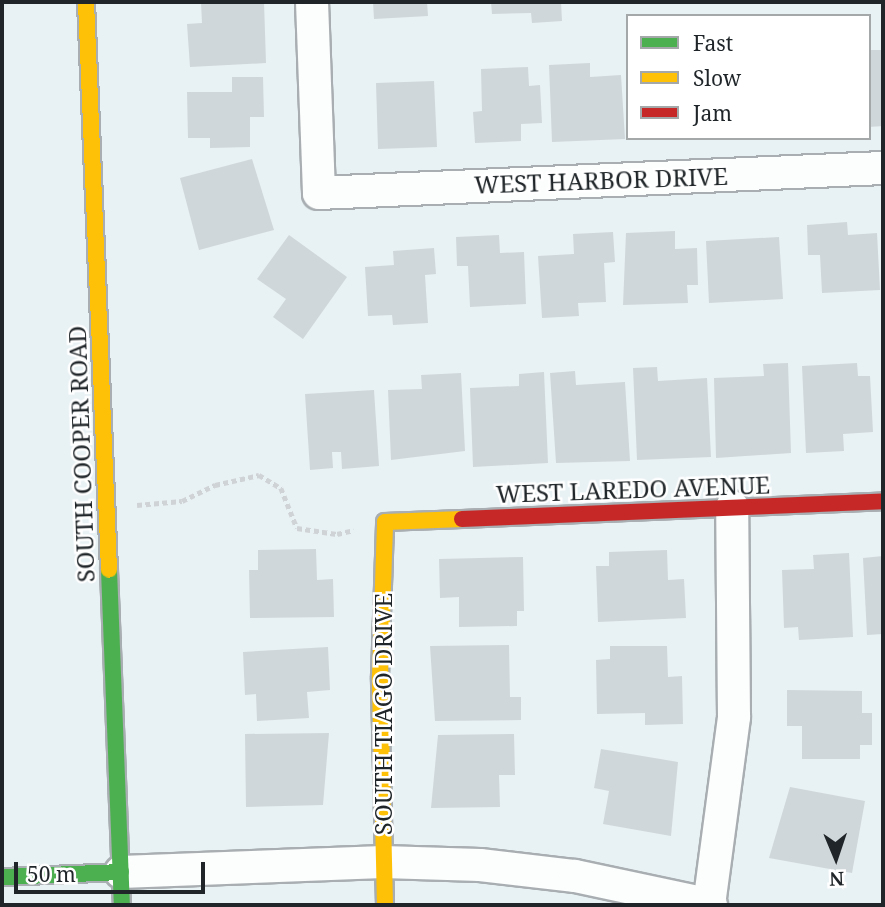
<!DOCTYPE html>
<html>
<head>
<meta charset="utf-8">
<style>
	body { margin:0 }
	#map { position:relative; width:885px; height:907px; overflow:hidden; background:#e8f1f4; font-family:"Noto Serif",serif }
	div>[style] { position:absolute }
	.building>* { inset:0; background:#d0d7da }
	.path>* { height:4.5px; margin-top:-2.25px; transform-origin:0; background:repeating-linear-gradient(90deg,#d0d3d5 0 5px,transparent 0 8.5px) }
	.roads { filter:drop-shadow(2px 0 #a8aeb1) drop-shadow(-2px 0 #a8aeb1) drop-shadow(0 2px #a8aeb1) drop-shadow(0 -2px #a8aeb1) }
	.street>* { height:32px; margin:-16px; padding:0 16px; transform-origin:16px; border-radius:16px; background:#fcfdfd }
	.fast>* { height:16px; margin:-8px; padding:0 8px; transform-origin:8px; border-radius:8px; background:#4caf50 }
	.slow>* { height:16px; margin:-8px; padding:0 8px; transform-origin:8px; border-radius:8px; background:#ffc107 }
	.jam>* { height:16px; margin:-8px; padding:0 8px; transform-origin:8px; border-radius:8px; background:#c62828 }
	span { translate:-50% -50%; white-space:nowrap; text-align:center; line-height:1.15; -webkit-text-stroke:5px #fff; paint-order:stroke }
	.street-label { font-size:24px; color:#1f2528 }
	.frame { position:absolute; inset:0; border:4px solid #1f2528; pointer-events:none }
	.legend { position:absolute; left:626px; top:14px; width:245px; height:126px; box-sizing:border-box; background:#fff; border:2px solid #a5a8a9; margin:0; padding:9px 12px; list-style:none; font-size:21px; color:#1f2528 }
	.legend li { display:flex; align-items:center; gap:14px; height:35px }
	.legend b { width:35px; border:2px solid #a5a8a9 }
	.north { position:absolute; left:801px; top:823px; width:70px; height:70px; -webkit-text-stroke:5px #fff; paint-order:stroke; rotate:178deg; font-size:19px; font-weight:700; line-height:28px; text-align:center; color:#1f2528 }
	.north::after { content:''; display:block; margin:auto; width:24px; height:32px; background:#1f2528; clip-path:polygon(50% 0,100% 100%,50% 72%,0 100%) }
	.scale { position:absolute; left:14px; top:862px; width:191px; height:32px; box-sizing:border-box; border:4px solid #1f2528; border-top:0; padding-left:9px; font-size:21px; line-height:24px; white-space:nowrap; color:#1f2528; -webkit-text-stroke:5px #fff; paint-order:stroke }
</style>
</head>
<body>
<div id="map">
	<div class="building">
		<i style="clip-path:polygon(201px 2px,264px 2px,266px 63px,190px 67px,187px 24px,202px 23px)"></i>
		<i style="clip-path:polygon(373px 2px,427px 2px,428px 16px,374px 19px)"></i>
		<i style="clip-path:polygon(491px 2px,561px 2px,562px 21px,532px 23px,531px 13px,492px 14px)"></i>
		<i style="clip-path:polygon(869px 50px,883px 50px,883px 126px,869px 127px)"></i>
		<i style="clip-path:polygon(590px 63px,590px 77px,621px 75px,625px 139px,552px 142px,549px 65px)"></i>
		<i style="clip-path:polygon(528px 67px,529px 86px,540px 85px,542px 123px,521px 124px,521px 141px,475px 143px,473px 112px,482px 111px,481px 69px)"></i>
		<i style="clip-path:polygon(232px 77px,263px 77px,264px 117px,250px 117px,250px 147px,210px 148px,210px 138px,188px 138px,187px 92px,232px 92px)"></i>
		<i style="clip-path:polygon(434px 81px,437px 147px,378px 149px,376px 83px)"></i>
		<i style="clip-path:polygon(252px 159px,274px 230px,199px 250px,180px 178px)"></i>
		<i style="clip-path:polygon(847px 222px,848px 235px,877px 233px,880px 290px,822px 293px,820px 255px,808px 255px,807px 225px)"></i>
		<i style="clip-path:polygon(675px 231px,675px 249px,697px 248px,698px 285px,687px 285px,688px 303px,623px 305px,626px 233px)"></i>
		<i style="clip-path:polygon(613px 232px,615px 262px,604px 263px,606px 302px,578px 303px,579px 316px,542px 318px,538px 256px,574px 254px,573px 234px)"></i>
		<i style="clip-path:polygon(289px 235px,347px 277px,303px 339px,273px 317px,286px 299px,257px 279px)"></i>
		<i style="clip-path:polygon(499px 235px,500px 253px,524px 252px,526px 304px,470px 307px,468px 266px,457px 266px,456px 237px)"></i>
		<i style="clip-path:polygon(779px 237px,783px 299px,709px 303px,706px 241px)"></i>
		<i style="clip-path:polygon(434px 248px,436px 274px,425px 275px,428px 323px,393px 325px,392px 315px,368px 316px,365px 267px,394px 265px,393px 251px)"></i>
		<i style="clip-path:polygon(788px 363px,791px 453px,716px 458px,714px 378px,764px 376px,763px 364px)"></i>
		<i style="clip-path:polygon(857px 363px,858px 376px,870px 376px,873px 432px,843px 434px,844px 451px,806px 453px,802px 366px)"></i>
		<i style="clip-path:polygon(657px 367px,658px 381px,707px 378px,711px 457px,637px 460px,633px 368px)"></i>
		<i style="clip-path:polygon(575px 371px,576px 385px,625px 382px,630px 461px,556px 463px,550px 373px)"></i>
		<i style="clip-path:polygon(544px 372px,548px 463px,473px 467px,470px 388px,519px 386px,519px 374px)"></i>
		<i style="clip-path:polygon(461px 373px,465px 451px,391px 460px,388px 390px,422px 389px,421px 375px)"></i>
		<i style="clip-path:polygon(374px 390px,379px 466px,342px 469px,341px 452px,332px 452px,333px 468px,310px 470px,305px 394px)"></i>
		<i style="clip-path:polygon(316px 549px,317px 580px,333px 579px,334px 617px,250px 618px,249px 570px,258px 570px,258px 550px)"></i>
		<i style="clip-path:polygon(667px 550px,668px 580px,684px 579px,686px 618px,598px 622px,596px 566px,609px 566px,609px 552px)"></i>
		<i style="clip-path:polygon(849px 553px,853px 637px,799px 640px,798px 627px,784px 628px,782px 570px,814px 569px,813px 555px)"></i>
		<i style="clip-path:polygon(883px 556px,883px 634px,867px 635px,863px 558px)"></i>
		<i style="clip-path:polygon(523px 557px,524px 611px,517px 611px,517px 626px,459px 627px,459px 597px,440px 598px,439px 559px)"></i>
		<i style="clip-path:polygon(509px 645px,510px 697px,521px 697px,521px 720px,435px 721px,430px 646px)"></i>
		<i style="clip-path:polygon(610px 646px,667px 646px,668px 677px,682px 676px,683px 724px,645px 725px,645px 713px,597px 714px,596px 660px,610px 659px)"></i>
		<i style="clip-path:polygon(328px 647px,330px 690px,307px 692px,309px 718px,257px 721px,256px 694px,245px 695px,243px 652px)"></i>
		<i style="clip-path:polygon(787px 690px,862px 691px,862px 713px,872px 713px,872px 745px,860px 745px,860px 759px,802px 759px,802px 726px,787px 726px)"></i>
		<i style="clip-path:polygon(329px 733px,323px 805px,246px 807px,245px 734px)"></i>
		<i style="clip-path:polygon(514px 734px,515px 775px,499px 775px,500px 807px,431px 808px,438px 735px)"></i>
		<i style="clip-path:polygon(601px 749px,678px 762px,671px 836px,603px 824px,609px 791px,594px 788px)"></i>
		<i style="clip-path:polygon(790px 787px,865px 801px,852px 873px,769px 858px)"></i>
	</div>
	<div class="path">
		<i style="left:137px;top:505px;width:45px;rotate:-5.1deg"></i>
		<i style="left:182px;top:501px;width:37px;rotate:-26deg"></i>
		<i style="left:215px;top:485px;width:45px;rotate:-12.8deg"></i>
		<i style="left:259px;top:475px;width:26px;rotate:31deg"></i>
		<i style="left:281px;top:488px;width:43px;rotate:68.2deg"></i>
		<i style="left:297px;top:528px;width:40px;rotate:8.5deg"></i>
		<i style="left:337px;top:534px;width:17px;rotate:-13deg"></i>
	</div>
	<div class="roads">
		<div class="street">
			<i style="left:312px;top:2px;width:191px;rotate:87.9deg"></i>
			<i style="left:319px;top:193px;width:565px;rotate:-2.54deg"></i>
			<i style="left:121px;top:872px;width:262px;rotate:-2.2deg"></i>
			<i style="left:383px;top:862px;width:97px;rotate:1.8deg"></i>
			<i style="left:480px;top:865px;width:96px;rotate:6.6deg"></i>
			<i style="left:575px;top:876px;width:139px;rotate:12deg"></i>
			<i style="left:709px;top:905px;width:190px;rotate:-82.4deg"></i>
			<i style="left:734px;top:717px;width:210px;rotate:-90.5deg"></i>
		</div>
		<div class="fast">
			<i style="left:109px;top:570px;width:335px;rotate:87.8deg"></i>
			<i style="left:2px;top:877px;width:119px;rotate:-2.4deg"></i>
		</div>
		<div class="slow">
			<i style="left:86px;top:2px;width:568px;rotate:87.68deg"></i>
			<i style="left:385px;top:905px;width:229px;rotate:-91.3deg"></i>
			<i style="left:380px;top:676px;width:154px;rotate:-88.1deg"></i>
			<i style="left:385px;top:522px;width:77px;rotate:-2.2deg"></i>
		</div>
		<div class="jam">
			<i style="left:462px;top:519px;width:421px;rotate:-2.4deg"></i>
		</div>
	</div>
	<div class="street-label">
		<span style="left:601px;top:180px;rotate:-2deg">WEST HARBOR DRIVE</span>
		<span style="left:81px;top:454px;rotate:-92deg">SOUTH COOPER ROAD</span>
		<span style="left:633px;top:489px;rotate:-2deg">WEST LAREDO AVENUE</span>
		<span style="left:383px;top:714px;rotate:-90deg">SOUTH TIAGO DRIVE</span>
	</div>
	<div class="frame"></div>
	<ul class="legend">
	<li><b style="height:9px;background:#4caf50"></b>Fast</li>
	<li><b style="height:9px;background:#ffc107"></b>Slow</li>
	<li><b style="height:9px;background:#c62828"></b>Jam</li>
	</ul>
	<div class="north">N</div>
	<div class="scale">50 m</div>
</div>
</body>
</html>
